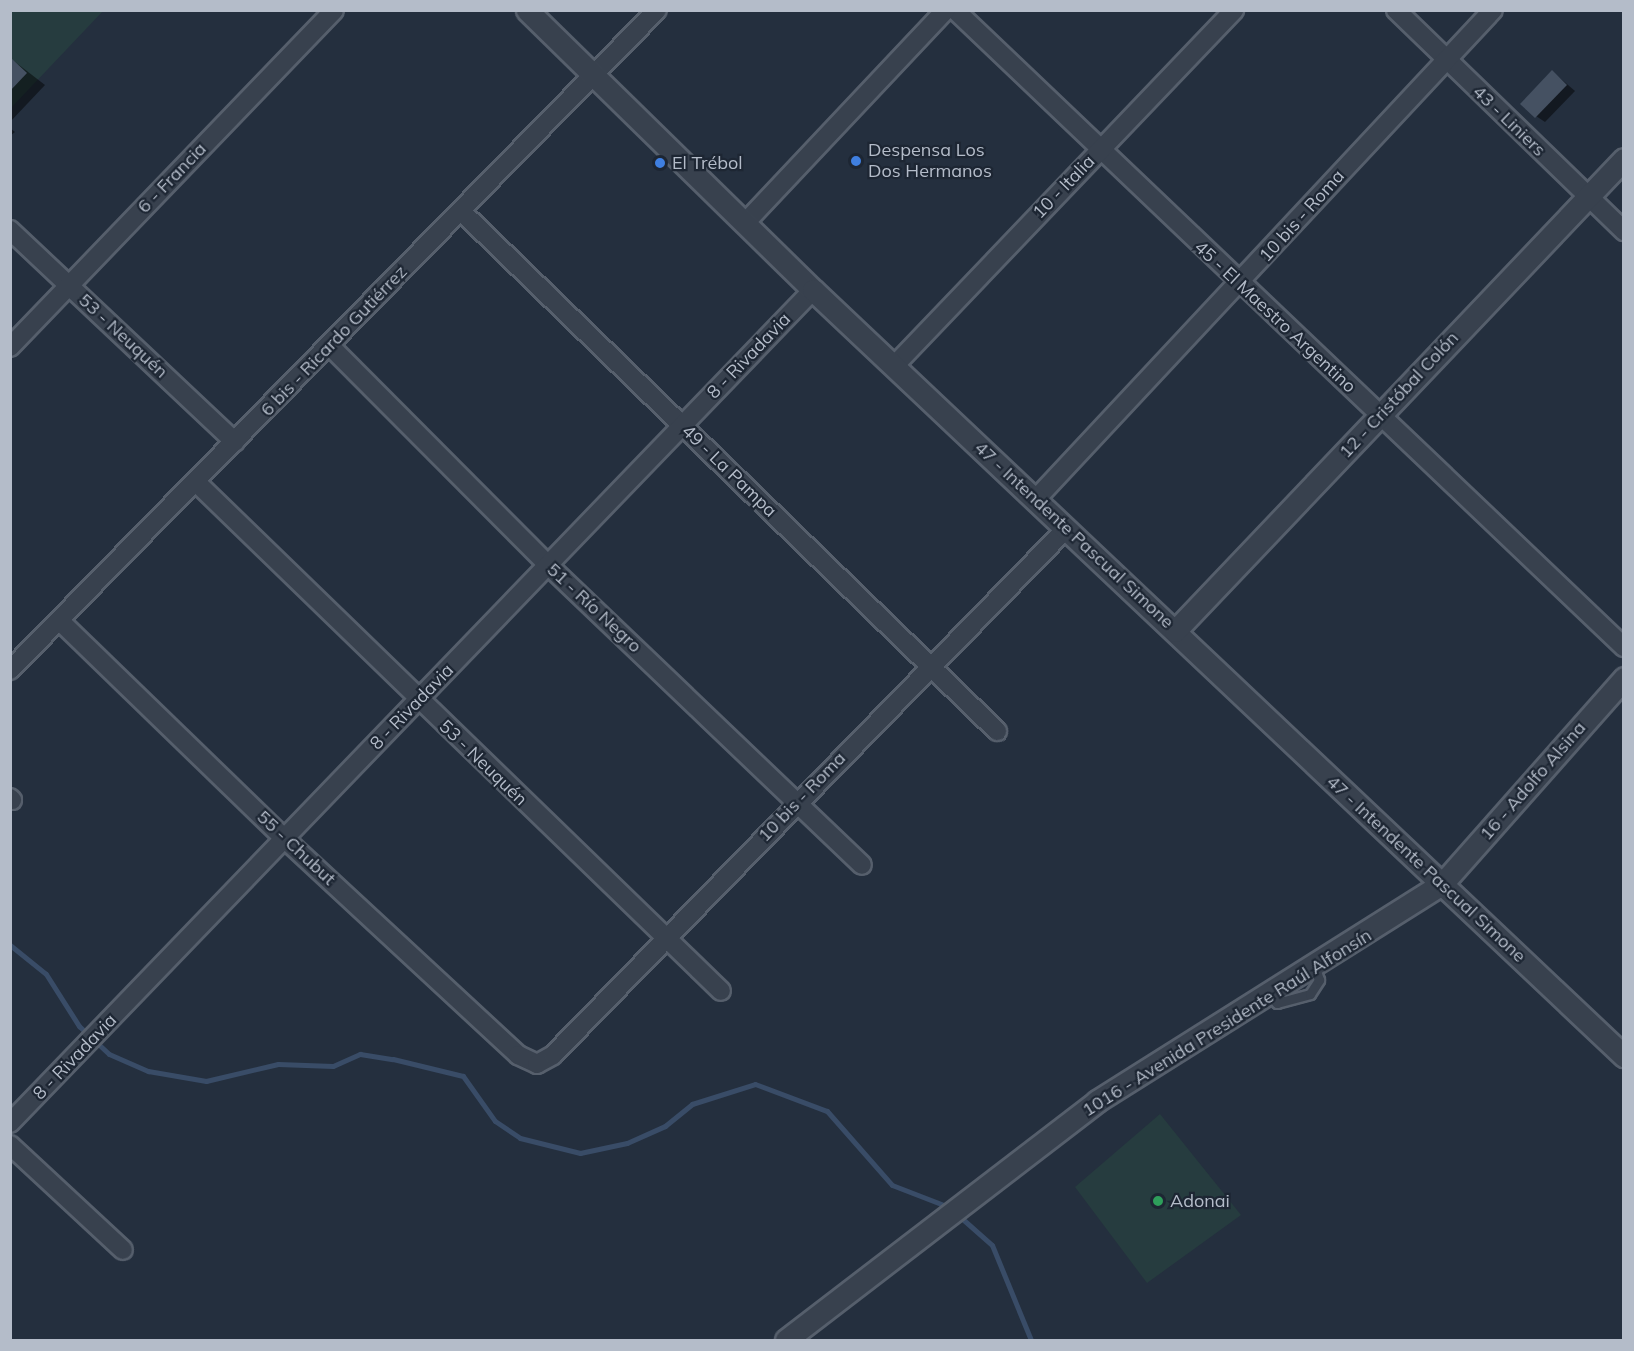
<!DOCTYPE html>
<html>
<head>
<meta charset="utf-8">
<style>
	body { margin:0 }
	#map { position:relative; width:1634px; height:1351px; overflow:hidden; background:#242f3e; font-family:Mulish,sans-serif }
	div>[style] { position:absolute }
	.green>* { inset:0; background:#263c3f }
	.shadow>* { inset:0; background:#0007 }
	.stream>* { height:5px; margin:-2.5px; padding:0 2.5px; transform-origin:2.5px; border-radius:2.5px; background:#394c67 }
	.building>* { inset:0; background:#455162 }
	.roads { filter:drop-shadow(2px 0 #565f6c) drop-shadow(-2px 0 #565f6c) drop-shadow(0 2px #565f6c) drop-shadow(0 -2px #565f6c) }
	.service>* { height:9px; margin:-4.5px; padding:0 4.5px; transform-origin:4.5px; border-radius:4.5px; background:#38414e }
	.minor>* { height:18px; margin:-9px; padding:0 9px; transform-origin:9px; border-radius:9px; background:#38414e }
	.tertiary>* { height:21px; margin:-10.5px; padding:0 10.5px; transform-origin:10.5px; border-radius:10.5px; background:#38414e }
	.dots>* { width:16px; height:16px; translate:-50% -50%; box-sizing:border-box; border:3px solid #1d2633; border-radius:50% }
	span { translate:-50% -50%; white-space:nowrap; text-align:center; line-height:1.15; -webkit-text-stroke:4.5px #1d2633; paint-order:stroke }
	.street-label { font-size:18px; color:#b4bcc9 }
	.poi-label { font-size:18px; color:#b4bcc9 }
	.left { translate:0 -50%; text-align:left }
	.frame { position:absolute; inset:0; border:12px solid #b4bcc9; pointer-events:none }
</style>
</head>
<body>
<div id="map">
	<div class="green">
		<i style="clip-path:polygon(11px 11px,103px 11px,11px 108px)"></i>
		<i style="clip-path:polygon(1160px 1114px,1241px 1215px,1147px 1283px,1075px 1187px)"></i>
	</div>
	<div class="shadow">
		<i style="clip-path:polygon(10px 58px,45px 85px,10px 122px)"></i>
		<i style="clip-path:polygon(1553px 72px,1575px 91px,1545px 122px,1536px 116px)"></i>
		<i style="clip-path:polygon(10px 128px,15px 132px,10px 136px)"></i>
	</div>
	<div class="stream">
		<i style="left:10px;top:945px;width:46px;rotate:38.9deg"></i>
		<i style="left:46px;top:974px;width:62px;rotate:57.6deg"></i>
		<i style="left:79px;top:1026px;width:41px;rotate:43deg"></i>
		<i style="left:109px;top:1054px;width:43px;rotate:23.6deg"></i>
		<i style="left:148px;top:1071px;width:59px;rotate:9.8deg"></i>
		<i style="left:206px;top:1081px;width:74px;rotate:-13.3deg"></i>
		<i style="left:278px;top:1064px;width:55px;rotate:2.1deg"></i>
		<i style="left:333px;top:1066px;width:30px;rotate:-24deg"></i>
		<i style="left:360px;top:1054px;width:33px;rotate:9deg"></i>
		<i style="left:393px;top:1059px;width:72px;rotate:13.7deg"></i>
		<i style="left:463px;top:1076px;width:55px;rotate:54.6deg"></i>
		<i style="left:495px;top:1121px;width:30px;rotate:34deg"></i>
		<i style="left:520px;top:1138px;width:62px;rotate:14deg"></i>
		<i style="left:580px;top:1153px;width:48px;rotate:-12deg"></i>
		<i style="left:627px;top:1143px;width:42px;rotate:-24.1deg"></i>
		<i style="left:665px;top:1126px;width:35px;rotate:-39deg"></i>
		<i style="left:692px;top:1104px;width:66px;rotate:-17.6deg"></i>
		<i style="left:755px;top:1084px;width:77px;rotate:20.6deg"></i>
		<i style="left:827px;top:1111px;width:98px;rotate:48.7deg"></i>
		<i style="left:892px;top:1185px;width:61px;rotate:21.1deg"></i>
		<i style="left:958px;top:1215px;width:45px;rotate:41.4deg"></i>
		<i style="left:992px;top:1245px;width:103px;rotate:67.7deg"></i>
	</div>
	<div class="building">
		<i style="clip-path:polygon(10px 57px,27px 73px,10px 91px)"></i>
		<i style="clip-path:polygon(1552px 70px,1567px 85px,1535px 118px,1520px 104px)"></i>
	</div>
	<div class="roads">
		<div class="service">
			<i style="left:1270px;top:996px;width:10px;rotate:45deg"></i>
			<i style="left:1277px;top:1003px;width:34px;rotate:-15deg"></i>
			<i style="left:1310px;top:994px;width:17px;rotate:-57deg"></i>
			<i style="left:1319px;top:980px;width:13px;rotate:-108deg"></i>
		</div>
		<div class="minor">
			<i style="left:955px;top:10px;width:924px;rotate:43.6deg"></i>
			<i style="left:1396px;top:10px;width:318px;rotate:44.1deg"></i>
			<i style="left:461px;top:211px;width:747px;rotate:44.13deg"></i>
			<i style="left:745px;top:223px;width:293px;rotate:-46.7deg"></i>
			<i style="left:10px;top:230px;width:309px;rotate:43.3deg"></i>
			<i style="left:10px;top:347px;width:467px;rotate:-46.1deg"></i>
			<i style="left:331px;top:347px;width:308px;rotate:45.1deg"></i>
			<i style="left:548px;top:565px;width:434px;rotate:43.7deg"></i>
			<i style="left:895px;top:365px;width:491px;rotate:-46.3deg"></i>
			<i style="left:196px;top:482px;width:731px;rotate:44.11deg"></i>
			<i style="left:1036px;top:499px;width:669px;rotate:-46.94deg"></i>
			<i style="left:62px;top:623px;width:310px;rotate:44.1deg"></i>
			<i style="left:285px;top:839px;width:318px;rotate:42.8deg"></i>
			<i style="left:518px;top:1055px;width:21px;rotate:25deg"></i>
			<i style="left:537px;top:1064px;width:18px;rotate:-29deg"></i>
			<i style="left:553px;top:1055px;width:736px;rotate:-45.72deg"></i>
			<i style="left:10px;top:670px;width:924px;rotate:-45.57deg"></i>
			<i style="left:10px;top:798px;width:3px;rotate:45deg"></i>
			<i style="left:10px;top:1123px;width:1157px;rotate:-46.05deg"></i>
			<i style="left:10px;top:1145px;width:154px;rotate:42.9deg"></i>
		</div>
		<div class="tertiary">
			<i style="left:527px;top:10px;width:400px;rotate:44.4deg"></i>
			<i style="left:813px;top:290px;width:1116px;rotate:43.37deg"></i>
			<i style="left:1175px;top:631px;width:651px;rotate:-46.43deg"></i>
			<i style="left:786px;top:1340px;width:392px;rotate:-37.5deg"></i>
			<i style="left:1097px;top:1101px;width:408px;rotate:-32.2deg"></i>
			<i style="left:1442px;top:884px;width:275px;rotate:-48.5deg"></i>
		</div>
	</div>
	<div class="dots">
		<i style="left:856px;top:161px;background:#3f7fe0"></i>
		<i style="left:660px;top:163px;background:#3f7fe0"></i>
		<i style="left:1158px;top:1201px;background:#2e9e5b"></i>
	</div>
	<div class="street-label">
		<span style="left:1509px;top:121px;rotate:44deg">43 - Liniers</span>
		<span style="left:172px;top:178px;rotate:-46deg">6 - Francia</span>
		<span style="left:1064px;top:187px;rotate:-46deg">10 - Italia</span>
		<span style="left:1302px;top:216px;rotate:-48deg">10 bis - Roma</span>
		<span style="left:1275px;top:317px;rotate:43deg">45 - El Maestro Argentino</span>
		<span style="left:123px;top:336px;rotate:43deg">53 - Neuquén</span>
		<span style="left:334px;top:341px;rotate:-46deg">6 bis - Ricardo Gutiérrez</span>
		<span style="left:749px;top:356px;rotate:-46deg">8 - Rivadavia</span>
		<span style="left:1399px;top:395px;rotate:-47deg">12 - Cristóbal Colón</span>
		<span style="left:729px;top:471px;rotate:44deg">49 - La Pampa</span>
		<span style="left:1074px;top:535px;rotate:43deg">47 - Intendente Pascual Simone</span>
		<span style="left:594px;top:608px;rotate:43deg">51 - Río Negro</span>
		<span style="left:412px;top:707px;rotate:-46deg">8 - Rivadavia</span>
		<span style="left:483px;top:763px;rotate:44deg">53 - Neuquén</span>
		<span style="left:1533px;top:781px;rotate:-49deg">16 - Adolfo Alsina</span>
		<span style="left:802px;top:797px;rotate:-46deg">10 bis - Roma</span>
		<span style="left:296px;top:848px;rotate:43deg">55 - Chubut</span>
		<span style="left:1426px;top:869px;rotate:43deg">47 - Intendente Pascual Simone</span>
		<span style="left:1227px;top:1023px;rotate:-32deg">1016 - Avenida Presidente Raúl Alfonsín</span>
		<span style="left:75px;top:1057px;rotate:-46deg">8 - Rivadavia</span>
	</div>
	<div class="poi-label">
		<span class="left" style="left:868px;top:161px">Despensa Los<br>Dos Hermanos</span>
		<span class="left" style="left:672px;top:163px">El Trébol</span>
		<span class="left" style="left:1170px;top:1201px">Adonai</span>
	</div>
	<div class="frame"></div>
</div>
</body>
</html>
